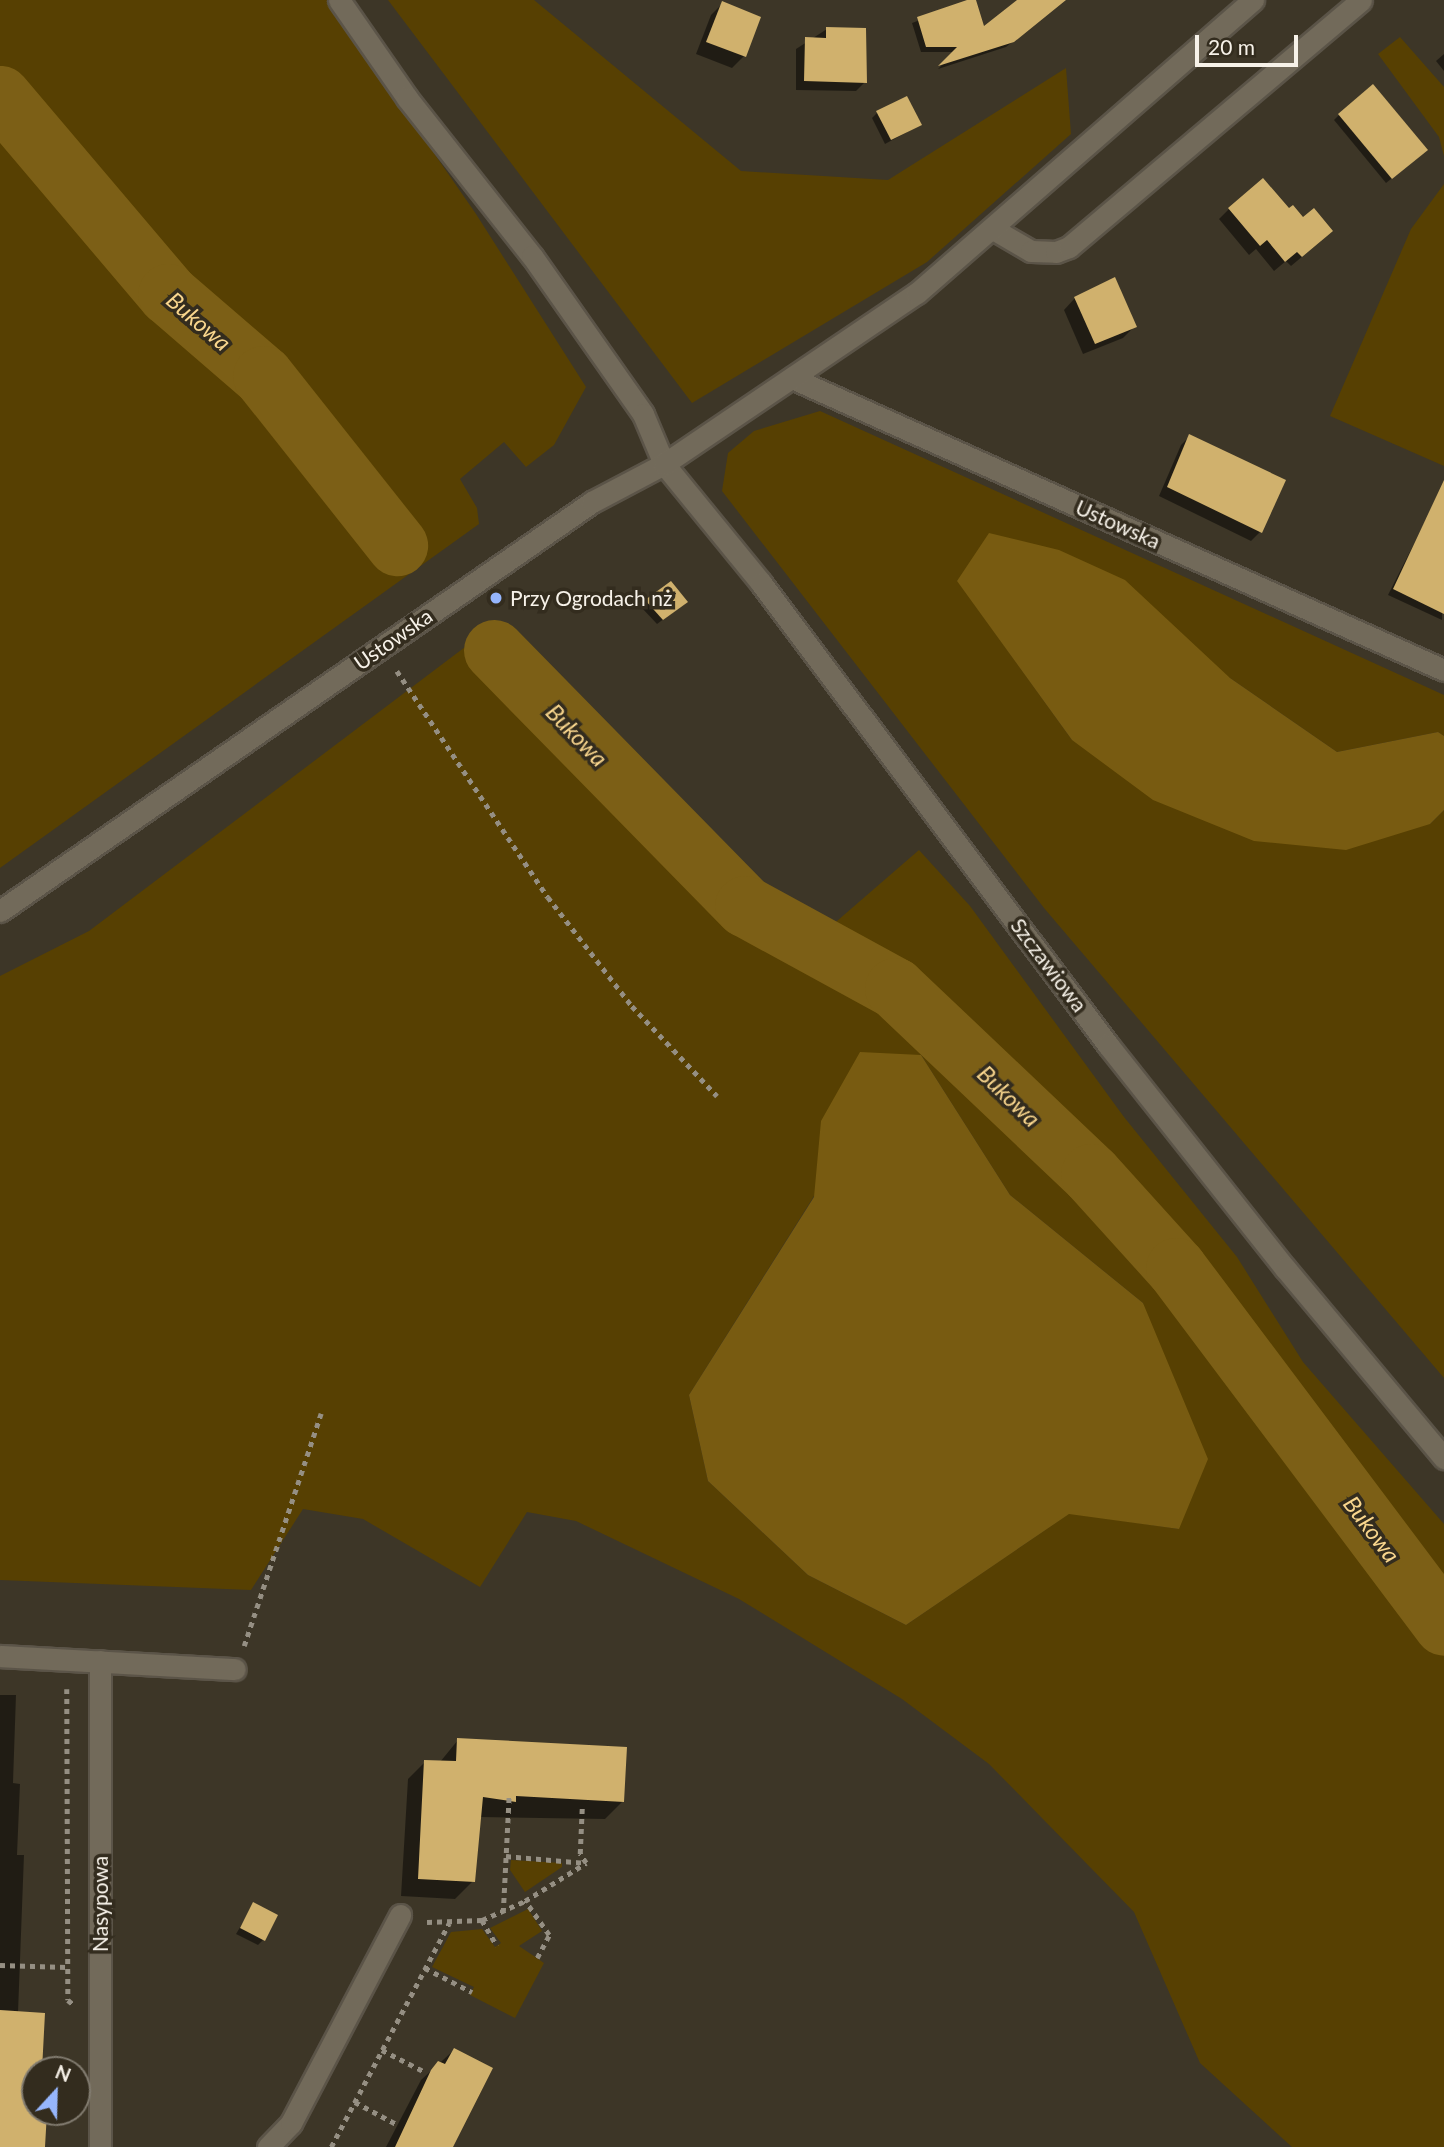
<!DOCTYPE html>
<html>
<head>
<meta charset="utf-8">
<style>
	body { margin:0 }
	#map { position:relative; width:1444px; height:2147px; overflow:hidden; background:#3d3627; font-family:Lato,sans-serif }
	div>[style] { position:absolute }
	.green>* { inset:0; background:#574002 }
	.forest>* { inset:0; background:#785b11 }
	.shadow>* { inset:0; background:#0007 }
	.river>* { height:61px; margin:-30.5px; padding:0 30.5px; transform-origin:30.5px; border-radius:30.5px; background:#7c5f16 }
	.building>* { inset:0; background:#d0b16d }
	.path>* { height:4.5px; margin-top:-2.25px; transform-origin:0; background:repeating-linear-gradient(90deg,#958f83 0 5px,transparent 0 10px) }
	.roads { filter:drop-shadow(2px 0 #5b5448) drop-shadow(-2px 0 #5b5448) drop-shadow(0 2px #5b5448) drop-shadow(0 -2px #5b5448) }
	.minor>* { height:21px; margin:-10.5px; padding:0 10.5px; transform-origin:10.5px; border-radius:10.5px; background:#726a5a }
	.dots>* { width:19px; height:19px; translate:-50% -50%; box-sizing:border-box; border:4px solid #332c1e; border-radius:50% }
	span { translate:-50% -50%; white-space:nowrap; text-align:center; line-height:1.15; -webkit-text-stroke:7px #332c1e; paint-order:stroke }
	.street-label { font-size:21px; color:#f7f2e9 }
	.poi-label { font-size:21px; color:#f7f2e9 }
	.left { translate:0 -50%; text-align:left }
	.water-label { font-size:23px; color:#f9d68d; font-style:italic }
	.north { position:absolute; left:21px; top:2056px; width:70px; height:70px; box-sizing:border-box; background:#332c1e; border:2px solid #817b6f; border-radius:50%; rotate:22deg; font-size:19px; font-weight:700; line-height:28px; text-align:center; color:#f7f2e9 }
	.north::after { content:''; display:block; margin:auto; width:24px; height:32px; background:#96b6fd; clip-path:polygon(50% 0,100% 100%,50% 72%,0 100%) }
	.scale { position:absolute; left:1195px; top:35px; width:103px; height:32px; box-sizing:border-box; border:4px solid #f7f2e9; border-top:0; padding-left:9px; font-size:21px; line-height:24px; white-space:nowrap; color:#f7f2e9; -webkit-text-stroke:5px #332c1e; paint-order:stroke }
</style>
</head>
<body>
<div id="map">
	<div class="green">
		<i style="clip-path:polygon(0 0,328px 0,476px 214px,586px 387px,554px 445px,526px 467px,504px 442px,460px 479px,477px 508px,479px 524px,0 868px)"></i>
		<i style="clip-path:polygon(388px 0,534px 0,741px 171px,888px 180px,1066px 68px,1071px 134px,927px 262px,692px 403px)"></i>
		<i style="clip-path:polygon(1400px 37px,1444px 87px,1444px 156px,1439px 137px,1378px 54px)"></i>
		<i style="clip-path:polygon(1444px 184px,1444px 466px,1330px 416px,1411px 229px)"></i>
		<i style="clip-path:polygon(820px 411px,1444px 695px,1444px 736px,1438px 732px,1337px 752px,1230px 678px,957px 580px,1072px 740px,1430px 824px,1444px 810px,1444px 1378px,1044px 908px,722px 491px,728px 453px,754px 431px)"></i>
		<i style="clip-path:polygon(evenodd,473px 641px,737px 913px,800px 953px,919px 850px,970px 906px,1124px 1117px,1237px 1257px,1303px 1362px,1444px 1524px,1444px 2147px,1292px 2147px,1200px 2063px,1134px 1912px,989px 1764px,902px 1699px,739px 1599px,576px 1521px,527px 1512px,480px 1587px,363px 1519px,303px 1509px,251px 1590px,0 1580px,0 976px,89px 931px,473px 641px,921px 1055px,1010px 1195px,1143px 1303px,1179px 1529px,1070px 1513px,906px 1625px,808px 1575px,708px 1481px,689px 1395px,814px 1196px,921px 1055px)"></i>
		<i style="clip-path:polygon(511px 1860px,562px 1863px,562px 1867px,525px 1892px,510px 1870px)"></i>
		<i style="clip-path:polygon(528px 1909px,542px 1931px,519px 1946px,544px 1963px,515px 2018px,470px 1995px,474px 1987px,432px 1967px,451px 1932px,482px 1929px,495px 1947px,501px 1943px,490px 1928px)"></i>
	</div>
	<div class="forest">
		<i style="clip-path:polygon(989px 533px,1059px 550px,1125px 580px,1230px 678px,1337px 752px,1438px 732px,1444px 736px,1444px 810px,1430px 824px,1346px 850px,1254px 841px,1153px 800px,1072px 740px,957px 581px)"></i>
		<i style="clip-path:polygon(860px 1052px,921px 1055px,1010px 1195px,1143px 1303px,1208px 1459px,1179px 1529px,1069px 1514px,906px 1625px,808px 1575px,708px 1481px,689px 1395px,814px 1197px,821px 1121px)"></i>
	</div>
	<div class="shadow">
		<i style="clip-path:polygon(974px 0,983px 29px,1020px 0,1053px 0,1052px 10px,1006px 47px,938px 69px,955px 52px,921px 52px,912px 23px)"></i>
		<i style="clip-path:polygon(723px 3px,744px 56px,732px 68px,696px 54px,711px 15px)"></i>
		<i style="clip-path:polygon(827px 29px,865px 82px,856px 91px,796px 90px,796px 49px)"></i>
		<i style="clip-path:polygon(1444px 54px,1444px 71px,1436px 61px)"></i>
		<i style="clip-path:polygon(877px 113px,920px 125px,885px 144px,872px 118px)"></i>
		<i style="clip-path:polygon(1339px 115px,1421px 155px,1386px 183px,1334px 120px)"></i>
		<i style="clip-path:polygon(1229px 209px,1289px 210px,1321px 241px,1291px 266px,1286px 261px,1274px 271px,1256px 249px,1249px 255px,1219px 219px)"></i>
		<i style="clip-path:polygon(1075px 298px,1135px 326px,1123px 338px,1083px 354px,1064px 310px)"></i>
		<i style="clip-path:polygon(1190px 436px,1260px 532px,1251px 541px,1159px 496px,1181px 445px)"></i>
		<i style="clip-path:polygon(1426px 520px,1444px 529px,1442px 620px,1388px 595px)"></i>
		<i style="clip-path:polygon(646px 601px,680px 607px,657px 624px,641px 607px)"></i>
		<i style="clip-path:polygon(0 1695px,16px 1695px,13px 1783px,20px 1784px,17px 1855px,24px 1855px,18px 2013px,40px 2070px,35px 2070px,35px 2112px,45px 2112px,43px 2147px,0 2147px)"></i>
		<i style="clip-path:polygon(458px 1740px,623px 1801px,605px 1819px,479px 1817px,473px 1881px,455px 1899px,401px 1896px,408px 1779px,425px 1762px,440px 1762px)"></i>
		<i style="clip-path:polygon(254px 1904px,263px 1940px,258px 1945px,236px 1934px)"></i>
		<i style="clip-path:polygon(454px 2050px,452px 2147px,386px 2147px,421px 2080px)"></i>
	</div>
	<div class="river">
		<i style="left:0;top:96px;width:260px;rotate:49.7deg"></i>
		<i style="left:168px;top:294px;width:125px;rotate:40.8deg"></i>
		<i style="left:263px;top:376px;width:216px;rotate:51.6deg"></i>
		<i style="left:494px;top:650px;width:359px;rotate:45.6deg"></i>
		<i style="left:745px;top:906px;width:171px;rotate:28.7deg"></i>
		<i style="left:895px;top:988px;width:270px;rotate:43.5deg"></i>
		<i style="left:1091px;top:1174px;width:127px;rotate:47.9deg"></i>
		<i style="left:1176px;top:1268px;width:446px;rotate:53.1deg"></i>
	</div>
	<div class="building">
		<i style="clip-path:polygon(967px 0,976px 0,984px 26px,1017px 0,1066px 0,1014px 42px,938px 66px,957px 47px,926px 47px,917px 17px)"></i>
		<i style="clip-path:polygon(722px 1px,761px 17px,746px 57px,706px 42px)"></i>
		<i style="clip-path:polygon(826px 27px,866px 28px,867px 83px,804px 81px,805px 37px,826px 38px)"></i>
		<i style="clip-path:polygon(1373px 84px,1428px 150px,1392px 179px,1338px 114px)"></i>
		<i style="clip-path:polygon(907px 96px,922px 125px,891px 140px,876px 111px)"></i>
		<i style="clip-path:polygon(1263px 178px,1289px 208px,1293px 205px,1303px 217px,1314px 208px,1333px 231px,1302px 257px,1297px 252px,1285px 262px,1267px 240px,1260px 246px,1228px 208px)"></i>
		<i style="clip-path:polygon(1115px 277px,1137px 327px,1095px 344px,1074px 297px)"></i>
		<i style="clip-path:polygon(1189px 434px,1286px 480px,1262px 533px,1167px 487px)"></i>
		<i style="clip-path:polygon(1444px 480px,1444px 614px,1393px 589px)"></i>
		<i style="clip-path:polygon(671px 581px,688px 602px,663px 620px,645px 600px)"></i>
		<i style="clip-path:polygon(457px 1738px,627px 1747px,624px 1802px,516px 1796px,516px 1802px,483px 1797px,475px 1882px,418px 1879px,424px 1760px,456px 1761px)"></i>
		<i style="clip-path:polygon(253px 1902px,278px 1915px,265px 1941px,240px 1928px)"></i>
		<i style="clip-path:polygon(0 2010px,45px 2013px,42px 2070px,35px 2070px,35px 2112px,47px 2112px,45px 2147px,0 2147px)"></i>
		<i style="clip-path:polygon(454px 2048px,493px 2068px,453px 2147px,395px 2147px,431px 2070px,438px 2061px,445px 2064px)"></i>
	</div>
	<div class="path">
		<i style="left:397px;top:671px;width:272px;rotate:56.3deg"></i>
		<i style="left:548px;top:897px;width:138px;rotate:52.4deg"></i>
		<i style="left:632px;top:1006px;width:124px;rotate:46.6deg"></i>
		<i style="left:244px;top:1646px;width:245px;rotate:-71.7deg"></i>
		<i style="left:67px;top:1689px;width:311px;rotate:89.8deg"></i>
		<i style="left:68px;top:2000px;width:6px;rotate:39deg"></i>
		<i style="left:506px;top:1856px;width:80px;rotate:5deg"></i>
		<i style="left:586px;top:1863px;width:11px;rotate:-124deg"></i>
		<i style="left:580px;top:1854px;width:46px;rotate:-87.5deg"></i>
		<i style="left:503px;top:1913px;width:117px;rotate:-87.1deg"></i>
		<i style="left:482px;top:1920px;width:30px;rotate:60deg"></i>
		<i style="left:427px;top:1922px;width:55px;rotate:-2.1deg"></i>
		<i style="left:482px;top:1920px;width:47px;rotate:-23.8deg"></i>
		<i style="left:537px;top:1958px;width:26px;rotate:-62deg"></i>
		<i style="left:549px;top:1935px;width:42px;rotate:-125.2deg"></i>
		<i style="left:525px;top:1901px;width:72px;rotate:-31.9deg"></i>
		<i style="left:0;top:1965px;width:67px;rotate:1.7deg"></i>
		<i style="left:425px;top:1968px;width:53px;rotate:27.1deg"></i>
		<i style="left:382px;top:2050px;width:48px;rotate:27.1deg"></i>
		<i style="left:355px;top:2102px;width:49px;rotate:28.1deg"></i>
		<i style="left:331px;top:2147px;width:253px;rotate:-62.2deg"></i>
	</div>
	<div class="roads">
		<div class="minor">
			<i style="left:339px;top:0;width:119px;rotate:55.2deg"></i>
			<i style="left:407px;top:98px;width:201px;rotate:51.7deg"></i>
			<i style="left:532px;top:256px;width:193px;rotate:54.9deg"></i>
			<i style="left:643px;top:414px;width:54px;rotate:67.2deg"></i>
			<i style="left:664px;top:464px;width:154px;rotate:50.8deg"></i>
			<i style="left:761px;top:583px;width:578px;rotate:53.09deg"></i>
			<i style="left:1108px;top:1045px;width:285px;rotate:51.6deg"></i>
			<i style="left:1285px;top:1268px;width:248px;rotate:50.1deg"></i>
			<i style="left:993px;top:229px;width:44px;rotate:30.1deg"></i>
			<i style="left:1031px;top:251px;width:25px;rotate:2deg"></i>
			<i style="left:1056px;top:252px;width:14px;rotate:-21deg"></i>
			<i style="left:1069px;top:247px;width:382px;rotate:-40.2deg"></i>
			<i style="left:792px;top:378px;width:714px;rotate:24.13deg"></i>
			<i style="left:0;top:911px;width:720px;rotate:-34.64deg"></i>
			<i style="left:592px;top:502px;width:81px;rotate:-27.8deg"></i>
			<i style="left:664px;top:464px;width:305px;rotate:-34.1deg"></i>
			<i style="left:917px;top:293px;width:446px;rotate:-41.1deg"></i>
			<i style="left:0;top:1656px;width:235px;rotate:3.2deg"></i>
			<i style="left:100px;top:1661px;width:486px;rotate:90deg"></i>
			<i style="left:268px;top:2147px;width:33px;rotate:-46deg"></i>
			<i style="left:291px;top:2123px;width:235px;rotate:-62.3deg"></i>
		</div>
	</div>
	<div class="dots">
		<i style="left:496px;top:598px;background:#96b6fd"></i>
	</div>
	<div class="street-label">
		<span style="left:1118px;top:524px;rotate:24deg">Ustowska</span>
		<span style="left:393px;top:639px;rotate:-35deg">Ustowska</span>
		<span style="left:1049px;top:965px;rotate:53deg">Szczawiowa</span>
		<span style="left:100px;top:1904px;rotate:-90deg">Nasypowa</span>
	</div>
	<div class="poi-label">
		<span class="left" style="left:510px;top:598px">Przy Ogrodach nż</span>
	</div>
	<div class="water-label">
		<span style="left:199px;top:321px;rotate:41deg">Bukowa</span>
		<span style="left:577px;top:735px;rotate:46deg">Bukowa</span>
		<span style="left:1009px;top:1096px;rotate:44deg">Bukowa</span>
		<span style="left:1372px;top:1529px;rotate:53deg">Bukowa</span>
	</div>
	<div class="north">N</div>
	<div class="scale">20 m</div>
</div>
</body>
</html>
